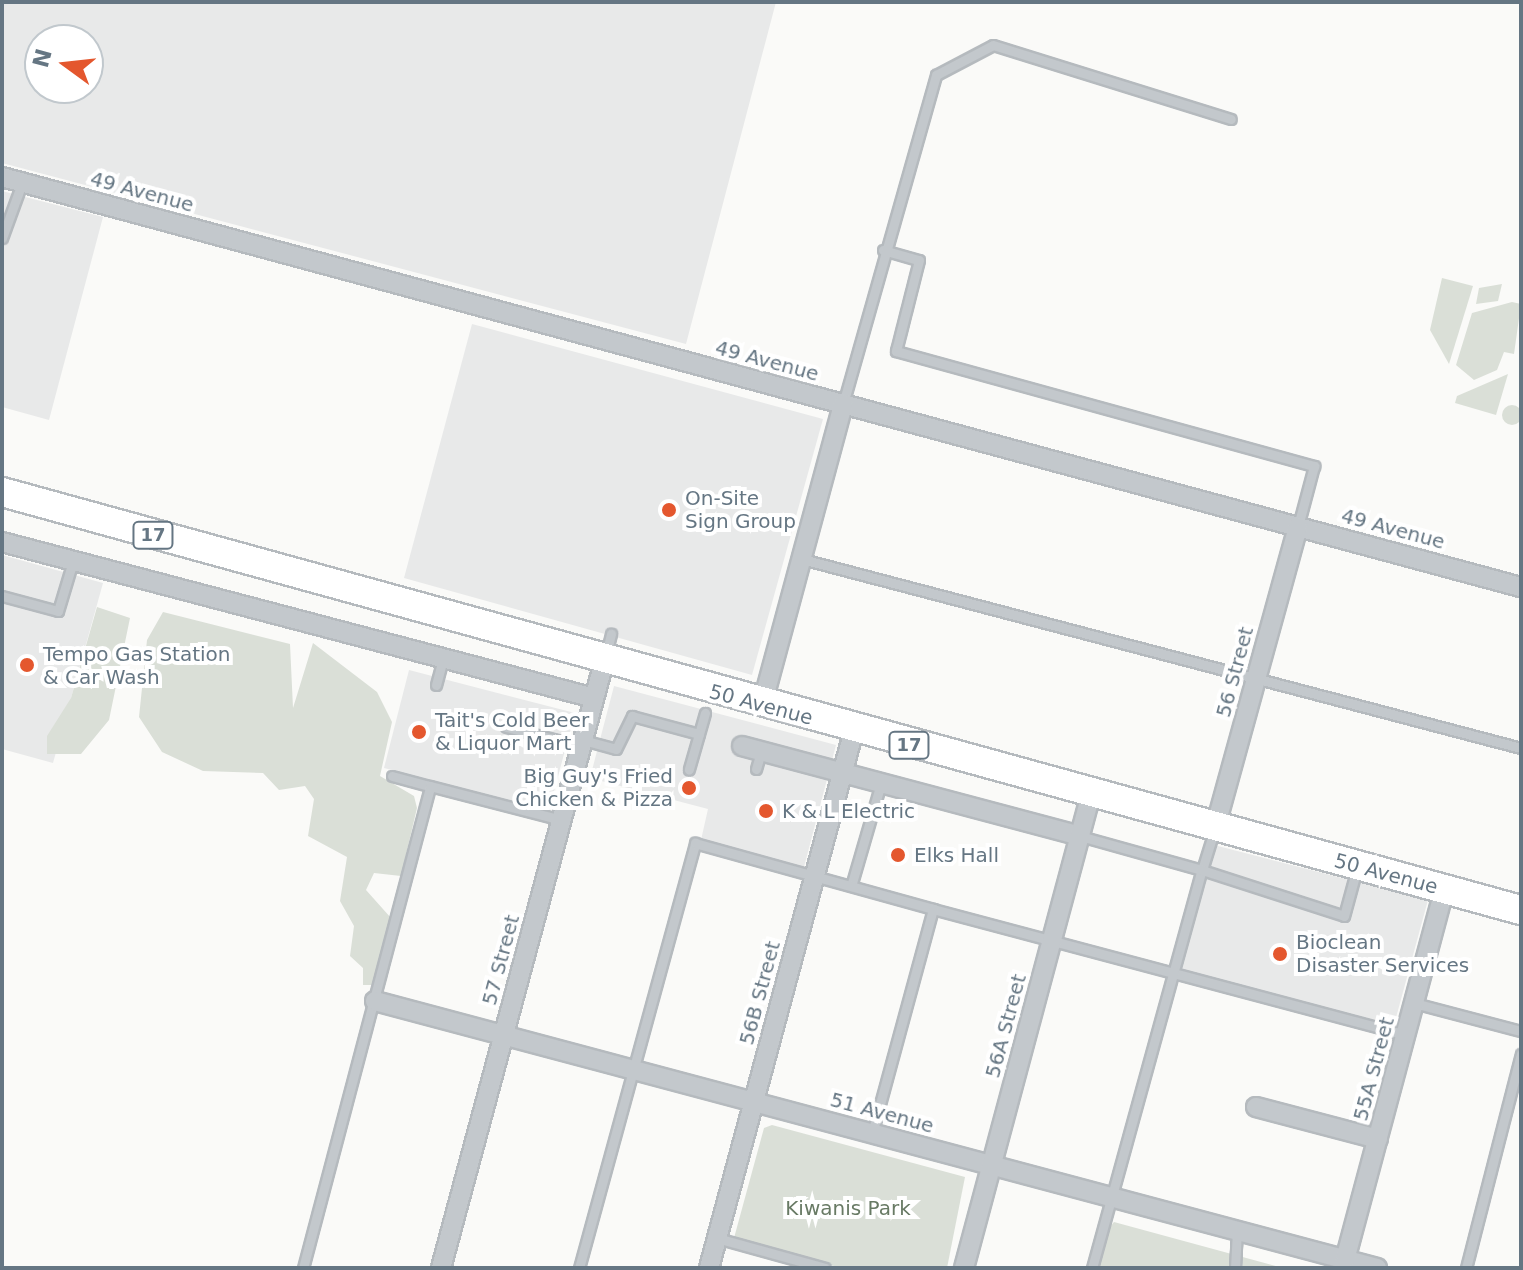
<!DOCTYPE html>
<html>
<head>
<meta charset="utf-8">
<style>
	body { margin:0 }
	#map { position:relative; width:1523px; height:1270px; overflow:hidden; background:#fafaf8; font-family:"DejaVu Sans",sans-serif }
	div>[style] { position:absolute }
	.built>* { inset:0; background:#e8e9e9 }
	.green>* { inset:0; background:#dadfd7 }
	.round { border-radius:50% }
	.roads { filter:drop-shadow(2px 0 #b5babe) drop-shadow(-2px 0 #b5babe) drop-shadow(0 2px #b5babe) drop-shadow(0 -2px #b5babe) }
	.service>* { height:9px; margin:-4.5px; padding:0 4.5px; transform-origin:4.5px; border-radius:4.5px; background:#c3c8cc }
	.minor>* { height:18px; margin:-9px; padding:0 9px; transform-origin:9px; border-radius:9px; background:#c3c8cc }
	.primary>* { height:28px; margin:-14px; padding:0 14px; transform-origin:14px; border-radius:14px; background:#fff }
	.dots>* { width:22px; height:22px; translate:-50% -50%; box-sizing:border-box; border:4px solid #fff; border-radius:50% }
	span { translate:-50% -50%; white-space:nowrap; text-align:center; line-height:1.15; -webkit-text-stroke:8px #fff; paint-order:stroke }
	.shield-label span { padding:2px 6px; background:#fff; border:2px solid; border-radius:6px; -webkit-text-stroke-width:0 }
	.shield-label { font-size:18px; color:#657683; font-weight:700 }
	.street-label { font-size:20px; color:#657683 }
	.poi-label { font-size:20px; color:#657683 }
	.left { translate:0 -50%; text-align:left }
	.right { translate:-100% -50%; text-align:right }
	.park-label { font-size:20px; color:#687a64 }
	.frame { position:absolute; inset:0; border:4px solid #657683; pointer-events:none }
	.north { position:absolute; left:24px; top:24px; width:80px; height:80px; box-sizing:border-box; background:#fff; border:2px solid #c1c8cd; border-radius:50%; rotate:285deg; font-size:22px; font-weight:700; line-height:32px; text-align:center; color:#657683 }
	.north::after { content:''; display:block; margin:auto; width:28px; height:36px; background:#e4572e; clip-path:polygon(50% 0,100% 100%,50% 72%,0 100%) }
</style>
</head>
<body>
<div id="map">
	<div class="built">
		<i style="clip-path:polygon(evenodd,2px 2px,776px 2px,686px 344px,2px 163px,2px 2px,40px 40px,88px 40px,88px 88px,40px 88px,40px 40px)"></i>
		<i style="clip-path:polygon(2px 191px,103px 217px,49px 420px,2px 407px)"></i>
		<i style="clip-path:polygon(472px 324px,823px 419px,752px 675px,404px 578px)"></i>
		<i style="clip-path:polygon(2px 555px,103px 583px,53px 763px,2px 749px)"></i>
		<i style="clip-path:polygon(409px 670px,575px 713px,549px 810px,384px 768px)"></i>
		<i style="clip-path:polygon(614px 686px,836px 745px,804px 867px,701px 840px,708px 809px,590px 778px)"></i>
		<i style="clip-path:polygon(1214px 845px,1428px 900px,1394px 1025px,1181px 969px)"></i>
	</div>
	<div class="green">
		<i style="clip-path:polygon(1442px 278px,1473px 286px,1449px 364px,1430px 330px)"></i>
		<i style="clip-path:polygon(1502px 284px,1498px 301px,1476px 304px,1479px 288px)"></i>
		<i style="clip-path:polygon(1512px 302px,1521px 304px,1514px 354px,1504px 352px,1497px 370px,1474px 380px,1456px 365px,1472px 313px)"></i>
		<i style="clip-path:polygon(1508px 374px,1496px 415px,1455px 403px,1457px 396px)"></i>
		<i class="round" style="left:1502px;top:405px;width:20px;height:20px"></i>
		<i style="clip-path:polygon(97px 607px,130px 618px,109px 720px,81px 754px,47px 754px,47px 736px,71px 698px)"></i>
		<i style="clip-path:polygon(163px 612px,290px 644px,293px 708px,313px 643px,377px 692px,392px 722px,380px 776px,414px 796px,417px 808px,401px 876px,374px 873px,366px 890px,391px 918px,373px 985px,363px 985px,363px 968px,350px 956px,354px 926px,340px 901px,347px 857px,308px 836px,314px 799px,305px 786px,279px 790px,263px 773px,203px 771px,162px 752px,139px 717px,147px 640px)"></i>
		<i style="clip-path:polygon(772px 1125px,965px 1177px,947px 1268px,841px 1268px,734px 1238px,764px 1128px)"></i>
		<i style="clip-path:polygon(1114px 1222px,1283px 1268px,1093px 1268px,1099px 1241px)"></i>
	</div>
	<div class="roads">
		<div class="service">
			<i style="left:2px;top:238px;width:59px;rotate:-70deg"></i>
			<i style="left:883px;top:250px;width:37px;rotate:16deg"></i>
			<i style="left:919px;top:260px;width:94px;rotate:104.2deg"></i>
			<i style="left:896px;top:351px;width:434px;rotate:15.4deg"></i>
			<i style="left:1314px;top:466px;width:62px;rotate:104.9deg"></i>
			<i style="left:843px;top:404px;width:342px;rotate:-74.2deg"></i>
			<i style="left:936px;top:75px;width:64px;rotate:-27.8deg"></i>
			<i style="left:993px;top:45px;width:249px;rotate:17.3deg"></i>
			<i style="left:802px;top:559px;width:743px;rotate:14.73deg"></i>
			<i style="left:2px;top:596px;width:58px;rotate:15deg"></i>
			<i style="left:58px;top:611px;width:52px;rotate:-73.3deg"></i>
			<i style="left:606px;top:654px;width:21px;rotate:-76deg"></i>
			<i style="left:436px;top:685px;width:27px;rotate:-75deg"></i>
			<i style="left:506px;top:727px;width:77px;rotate:14.2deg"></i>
			<i style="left:699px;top:734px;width:22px;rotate:-74deg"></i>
			<i style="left:583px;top:740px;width:34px;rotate:15deg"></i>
			<i style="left:616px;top:749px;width:37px;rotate:-64deg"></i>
			<i style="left:632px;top:716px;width:69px;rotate:15deg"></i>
			<i style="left:699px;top:734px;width:37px;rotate:106deg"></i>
			<i style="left:756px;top:769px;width:19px;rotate:-74deg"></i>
			<i style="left:392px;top:776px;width:39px;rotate:15deg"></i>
			<i style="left:1080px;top:836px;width:127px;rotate:15.6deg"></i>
			<i style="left:1202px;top:870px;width:44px;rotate:-72.8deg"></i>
			<i style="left:852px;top:883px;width:104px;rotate:-73.8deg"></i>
			<i style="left:933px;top:909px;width:489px;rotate:14.9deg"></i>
			<i style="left:1414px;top:1003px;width:111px;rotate:14.7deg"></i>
			<i style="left:717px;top:1238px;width:112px;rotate:15.5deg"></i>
			<i style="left:303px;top:1268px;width:498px;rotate:-75.2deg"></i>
			<i style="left:430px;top:786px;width:135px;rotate:14.5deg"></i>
			<i style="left:579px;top:1268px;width:441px;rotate:-74.7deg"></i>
			<i style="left:695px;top:843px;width:247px;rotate:15.5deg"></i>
			<i style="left:933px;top:909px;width:232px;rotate:105.2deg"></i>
			<i style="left:1092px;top:1268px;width:413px;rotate:-74.6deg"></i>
			<i style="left:1202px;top:870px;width:149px;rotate:17.9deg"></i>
			<i style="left:1344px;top:916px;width:50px;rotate:-74.8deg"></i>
			<i style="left:1235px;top:1268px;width:37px;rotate:-87deg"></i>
			<i style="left:1466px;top:1268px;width:221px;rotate:-75.6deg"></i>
		</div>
		<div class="minor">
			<i style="left:2px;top:177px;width:1573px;rotate:15.11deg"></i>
			<i style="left:2px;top:542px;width:612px;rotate:14.76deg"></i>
			<i style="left:762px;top:705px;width:312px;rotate:-74.9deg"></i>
			<i style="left:742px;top:746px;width:350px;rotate:14.9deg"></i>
			<i style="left:1215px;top:828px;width:313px;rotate:-74.6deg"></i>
			<i style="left:375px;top:1001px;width:1037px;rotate:14.92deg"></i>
			<i style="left:1256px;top:1107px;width:126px;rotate:14.7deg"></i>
			<i style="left:1345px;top:1260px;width:383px;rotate:-75deg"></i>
			<i style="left:441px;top:1268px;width:628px;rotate:-74.95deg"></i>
			<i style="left:709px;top:1268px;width:557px;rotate:-74.92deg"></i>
			<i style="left:964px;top:1268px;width:490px;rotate:-75deg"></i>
		</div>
		<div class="primary">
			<i style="left:2px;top:492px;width:1575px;rotate:15.39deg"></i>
		</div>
	</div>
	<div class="dots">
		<i style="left:669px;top:510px;background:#e4572e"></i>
		<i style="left:27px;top:665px;background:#e4572e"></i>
		<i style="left:419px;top:732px;background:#e4572e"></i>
		<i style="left:689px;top:788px;background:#e4572e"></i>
		<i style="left:766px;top:811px;background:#e4572e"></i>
		<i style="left:898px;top:855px;background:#e4572e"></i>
		<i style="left:1280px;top:954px;background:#e4572e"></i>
	</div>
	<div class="shield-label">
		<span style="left:153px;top:535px">17</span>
		<span style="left:909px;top:745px">17</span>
	</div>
	<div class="street-label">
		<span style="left:142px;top:192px;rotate:15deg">49 Avenue</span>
		<span style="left:767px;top:361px;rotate:15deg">49 Avenue</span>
		<span style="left:1393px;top:529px;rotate:15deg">49 Avenue</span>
		<span style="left:1235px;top:672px;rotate:-75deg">56 Street</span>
		<span style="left:761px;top:705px;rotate:15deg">50 Avenue</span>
		<span style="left:1386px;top:874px;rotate:15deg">50 Avenue</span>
		<span style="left:501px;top:960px;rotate:-75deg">57 Street</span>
		<span style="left:760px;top:993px;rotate:-75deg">56B Street</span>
		<span style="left:1006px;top:1026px;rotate:-75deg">56A Street</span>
		<span style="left:1374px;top:1069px;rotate:-75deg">55A Street</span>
		<span style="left:882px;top:1113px;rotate:15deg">51 Avenue</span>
	</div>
	<div class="poi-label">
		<span class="left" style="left:685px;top:510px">On-Site<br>Sign Group</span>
		<span class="left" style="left:43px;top:666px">Tempo Gas Station<br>&amp; Car Wash</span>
		<span class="left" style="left:435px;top:732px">Tait's Cold Beer<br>&amp; Liquor Mart</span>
		<span class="right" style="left:673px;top:788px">Big Guy's Fried<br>Chicken &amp; Pizza</span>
		<span class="left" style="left:782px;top:811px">K &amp; L Electric</span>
		<span class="left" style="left:914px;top:855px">Elks Hall</span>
		<span class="left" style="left:1296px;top:954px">Bioclean<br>Disaster Services</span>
	</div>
	<div class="park-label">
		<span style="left:848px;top:1208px">Kiwanis Park</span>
	</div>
	<div class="frame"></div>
	<div class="north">N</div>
</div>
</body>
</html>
